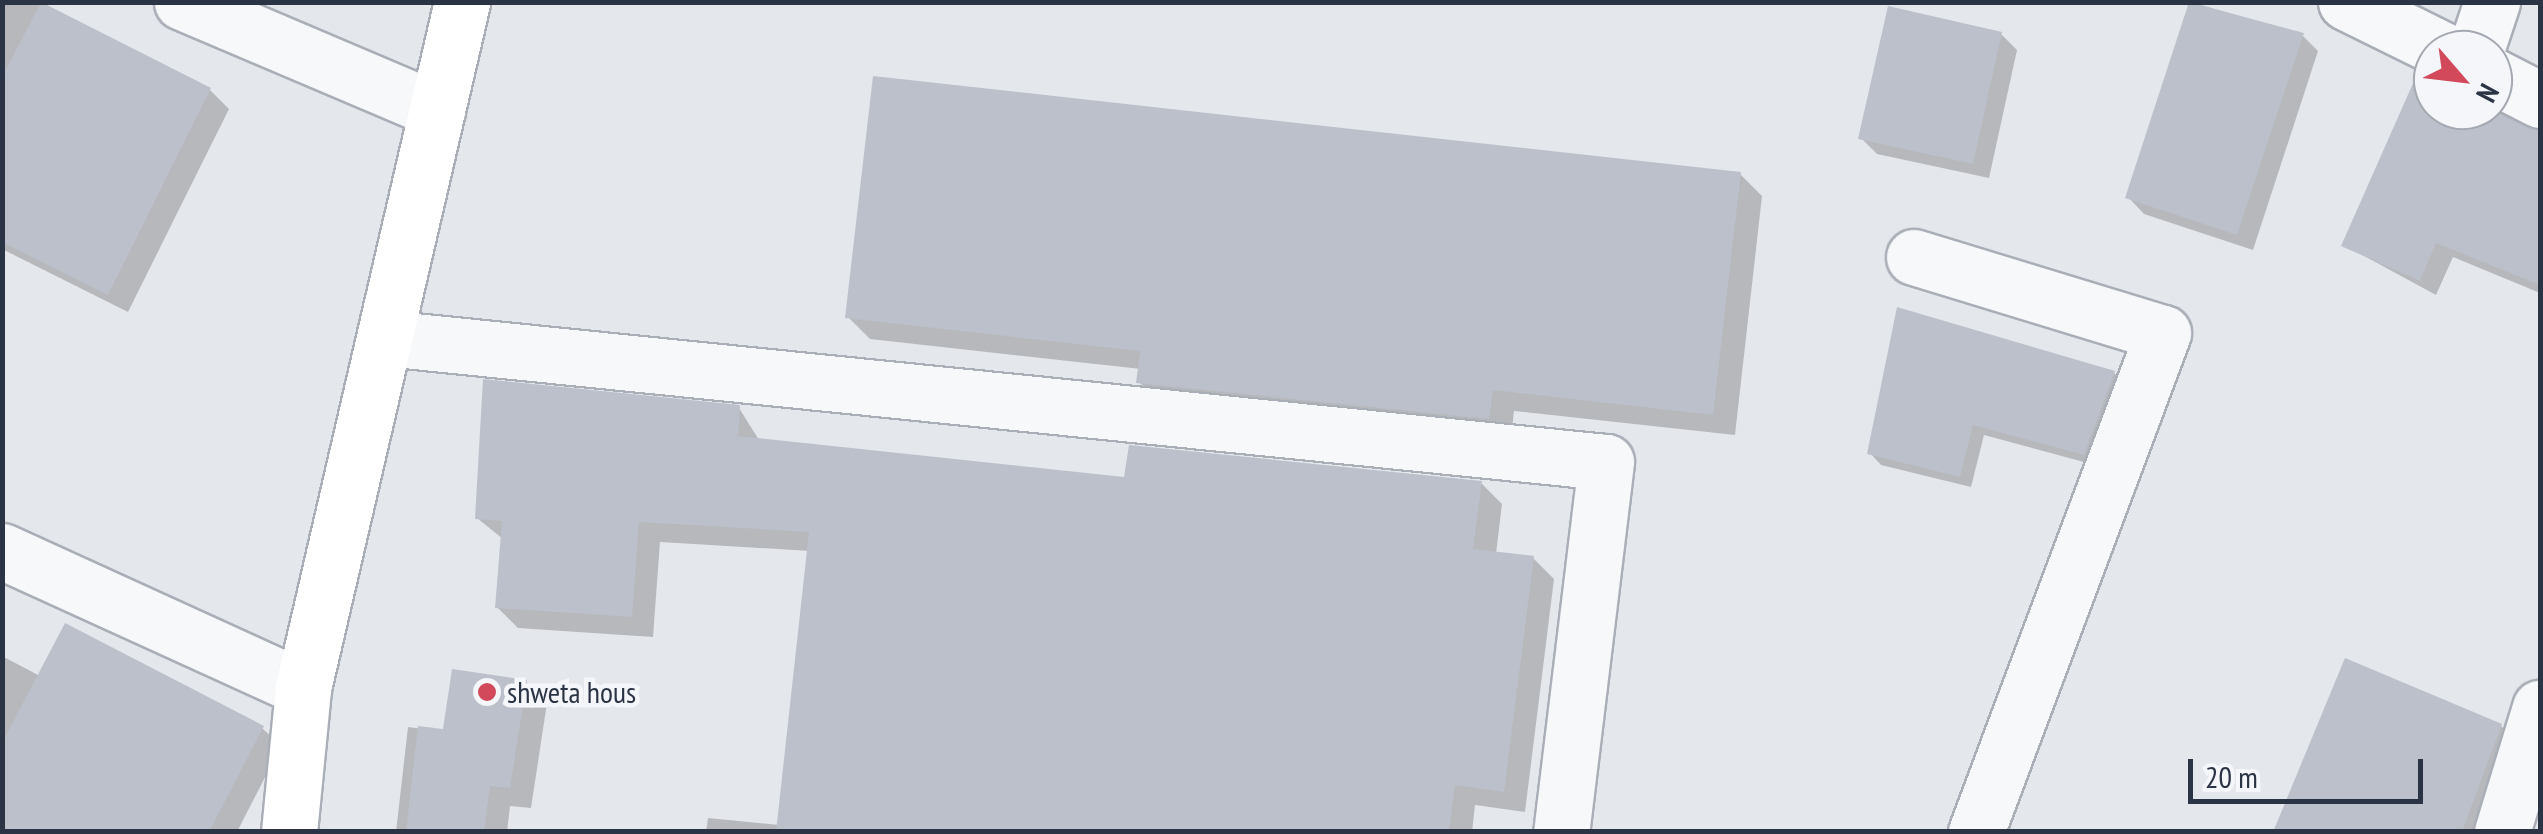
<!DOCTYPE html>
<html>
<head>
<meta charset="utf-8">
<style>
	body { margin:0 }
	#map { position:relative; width:2543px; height:834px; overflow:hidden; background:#e4e7ec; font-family:"PT Sans Narrow",sans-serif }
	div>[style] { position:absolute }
	.shadow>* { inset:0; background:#0003 }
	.building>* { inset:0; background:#bbc0ca }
	.roads { filter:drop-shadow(2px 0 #a9aeb7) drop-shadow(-2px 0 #a9aeb7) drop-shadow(0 2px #a9aeb7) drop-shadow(0 -2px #a9aeb7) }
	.street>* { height:55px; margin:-27.5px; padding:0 27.5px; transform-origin:27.5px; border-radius:27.5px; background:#f7f8fa }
	.secondary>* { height:55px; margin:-27.5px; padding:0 27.5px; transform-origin:27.5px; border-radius:27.5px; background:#fff }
	.dots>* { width:28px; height:28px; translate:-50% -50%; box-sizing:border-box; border:5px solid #f4f6f9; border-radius:50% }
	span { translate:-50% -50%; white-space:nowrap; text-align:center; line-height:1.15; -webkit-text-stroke:9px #f4f6f9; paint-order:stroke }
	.poi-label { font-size:30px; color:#2b3445 }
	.left { translate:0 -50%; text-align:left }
	.frame { position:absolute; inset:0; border:5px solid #2b3445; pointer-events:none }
	.north { position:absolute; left:2413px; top:30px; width:100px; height:100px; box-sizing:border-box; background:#f4f6f9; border:2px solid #a4a8b1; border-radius:50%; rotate:118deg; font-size:28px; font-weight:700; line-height:40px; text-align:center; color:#2b3445 }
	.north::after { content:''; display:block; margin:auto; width:35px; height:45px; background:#d1495b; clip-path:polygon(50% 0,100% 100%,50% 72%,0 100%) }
	.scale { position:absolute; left:2188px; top:759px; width:235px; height:45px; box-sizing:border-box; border:5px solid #2b3445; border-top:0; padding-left:12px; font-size:30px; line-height:35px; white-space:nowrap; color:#2b3445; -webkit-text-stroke:8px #f4f6f9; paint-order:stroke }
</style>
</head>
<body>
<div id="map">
	<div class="shadow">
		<i style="clip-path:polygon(2px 2px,35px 2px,210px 90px,229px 109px,128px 312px,2px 249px)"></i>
		<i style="clip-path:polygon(2191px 2px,2302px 35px,2318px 51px,2253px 250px,2144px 214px,2128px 197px)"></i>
		<i style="clip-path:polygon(2001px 34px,2017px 50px,1989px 178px,1877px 154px,1861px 138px)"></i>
		<i style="clip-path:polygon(2433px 82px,2433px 110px,2493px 109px,2540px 131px,2540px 293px,2453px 257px,2436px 295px,2344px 245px)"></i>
		<i style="clip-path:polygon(1740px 174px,1762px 196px,1735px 435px,1514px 411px,1511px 439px,1161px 404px,1139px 382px,1141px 369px,870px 339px,848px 317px)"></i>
		<i style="clip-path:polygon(2114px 373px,2126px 384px,2095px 465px,1984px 435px,1971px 487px,1881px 465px,1870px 453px)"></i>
		<i style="clip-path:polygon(739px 408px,759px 440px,1127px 480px,1481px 483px,1502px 504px,1496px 554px,1533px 558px,1554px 579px,1525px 812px,1475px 805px,1472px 832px,706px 832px,708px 818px,779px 825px,810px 551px,660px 542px,653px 637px,518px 628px,497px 607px,503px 539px,477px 518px)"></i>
		<i style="clip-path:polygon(2px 656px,40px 676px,262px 728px,281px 746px,237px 832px,2px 832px)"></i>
		<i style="clip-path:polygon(526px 682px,547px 703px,531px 808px,510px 806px,507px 832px,396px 832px,408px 727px,445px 732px)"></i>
		<i style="clip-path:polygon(2501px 726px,2521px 746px,2487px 832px,2276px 832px)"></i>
	</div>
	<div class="building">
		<i style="clip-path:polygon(41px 2px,211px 88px,108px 295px,2px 242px,2px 77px)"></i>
		<i style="clip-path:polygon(2189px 2px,2304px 33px,2237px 235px,2125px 198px)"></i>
		<i style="clip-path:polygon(1888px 6px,2002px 32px,1973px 164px,1858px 139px)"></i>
		<i style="clip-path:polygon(2418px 72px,2433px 79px,2433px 110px,2491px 110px,2540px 131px,2540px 285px,2436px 243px,2420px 281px,2341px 246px)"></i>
		<i style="clip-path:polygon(873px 76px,1741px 172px,1713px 415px,1493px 390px,1489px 419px,1136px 383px,1140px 351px,845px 318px)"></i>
		<i style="clip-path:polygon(1897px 307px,2115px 371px,2084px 455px,1973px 425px,1960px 477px,1867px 454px)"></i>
		<i style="clip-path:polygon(483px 379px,740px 405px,738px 436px,1124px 477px,1129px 445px,1482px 481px,1473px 549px,1534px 556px,1504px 792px,1455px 785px,1449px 832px,776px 832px,809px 532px,639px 522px,632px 617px,495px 608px,502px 521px,475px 519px)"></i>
		<i style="clip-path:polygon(65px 623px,264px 726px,209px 832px,2px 832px,2px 743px)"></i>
		<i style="clip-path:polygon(2345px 658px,2502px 724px,2462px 832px,2273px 832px)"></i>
		<i style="clip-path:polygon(452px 669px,527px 680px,510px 788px,490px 786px,484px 832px,406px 832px,418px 726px,443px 729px)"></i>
	</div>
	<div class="roads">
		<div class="street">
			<i style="left:182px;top:2px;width:277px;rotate:23deg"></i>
			<i style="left:2346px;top:2px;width:108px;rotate:26.3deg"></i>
			<i style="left:2476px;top:50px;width:51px;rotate:-71.6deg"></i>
			<i style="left:2493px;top:76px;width:53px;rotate:27.1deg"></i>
			<i style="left:1914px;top:257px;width:260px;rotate:17deg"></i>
			<i style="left:2163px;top:333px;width:533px;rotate:110.54deg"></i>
			<i style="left:385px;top:338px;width:1227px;rotate:5.8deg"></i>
			<i style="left:1606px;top:462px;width:373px;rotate:96.9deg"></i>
			<i style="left:2px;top:551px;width:331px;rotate:24.5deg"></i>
			<i style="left:2502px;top:832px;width:130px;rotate:-73deg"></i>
		</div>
		<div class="secondary">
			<i style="left:289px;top:832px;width:145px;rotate:-84.4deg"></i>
			<i style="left:303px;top:688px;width:704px;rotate:-76.95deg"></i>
		</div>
	</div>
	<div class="dots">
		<i style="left:487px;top:692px;background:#d1495b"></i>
	</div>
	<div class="poi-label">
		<span class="left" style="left:507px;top:692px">shweta hous</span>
	</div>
	<div class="frame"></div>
	<div class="north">N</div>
	<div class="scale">20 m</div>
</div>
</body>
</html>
